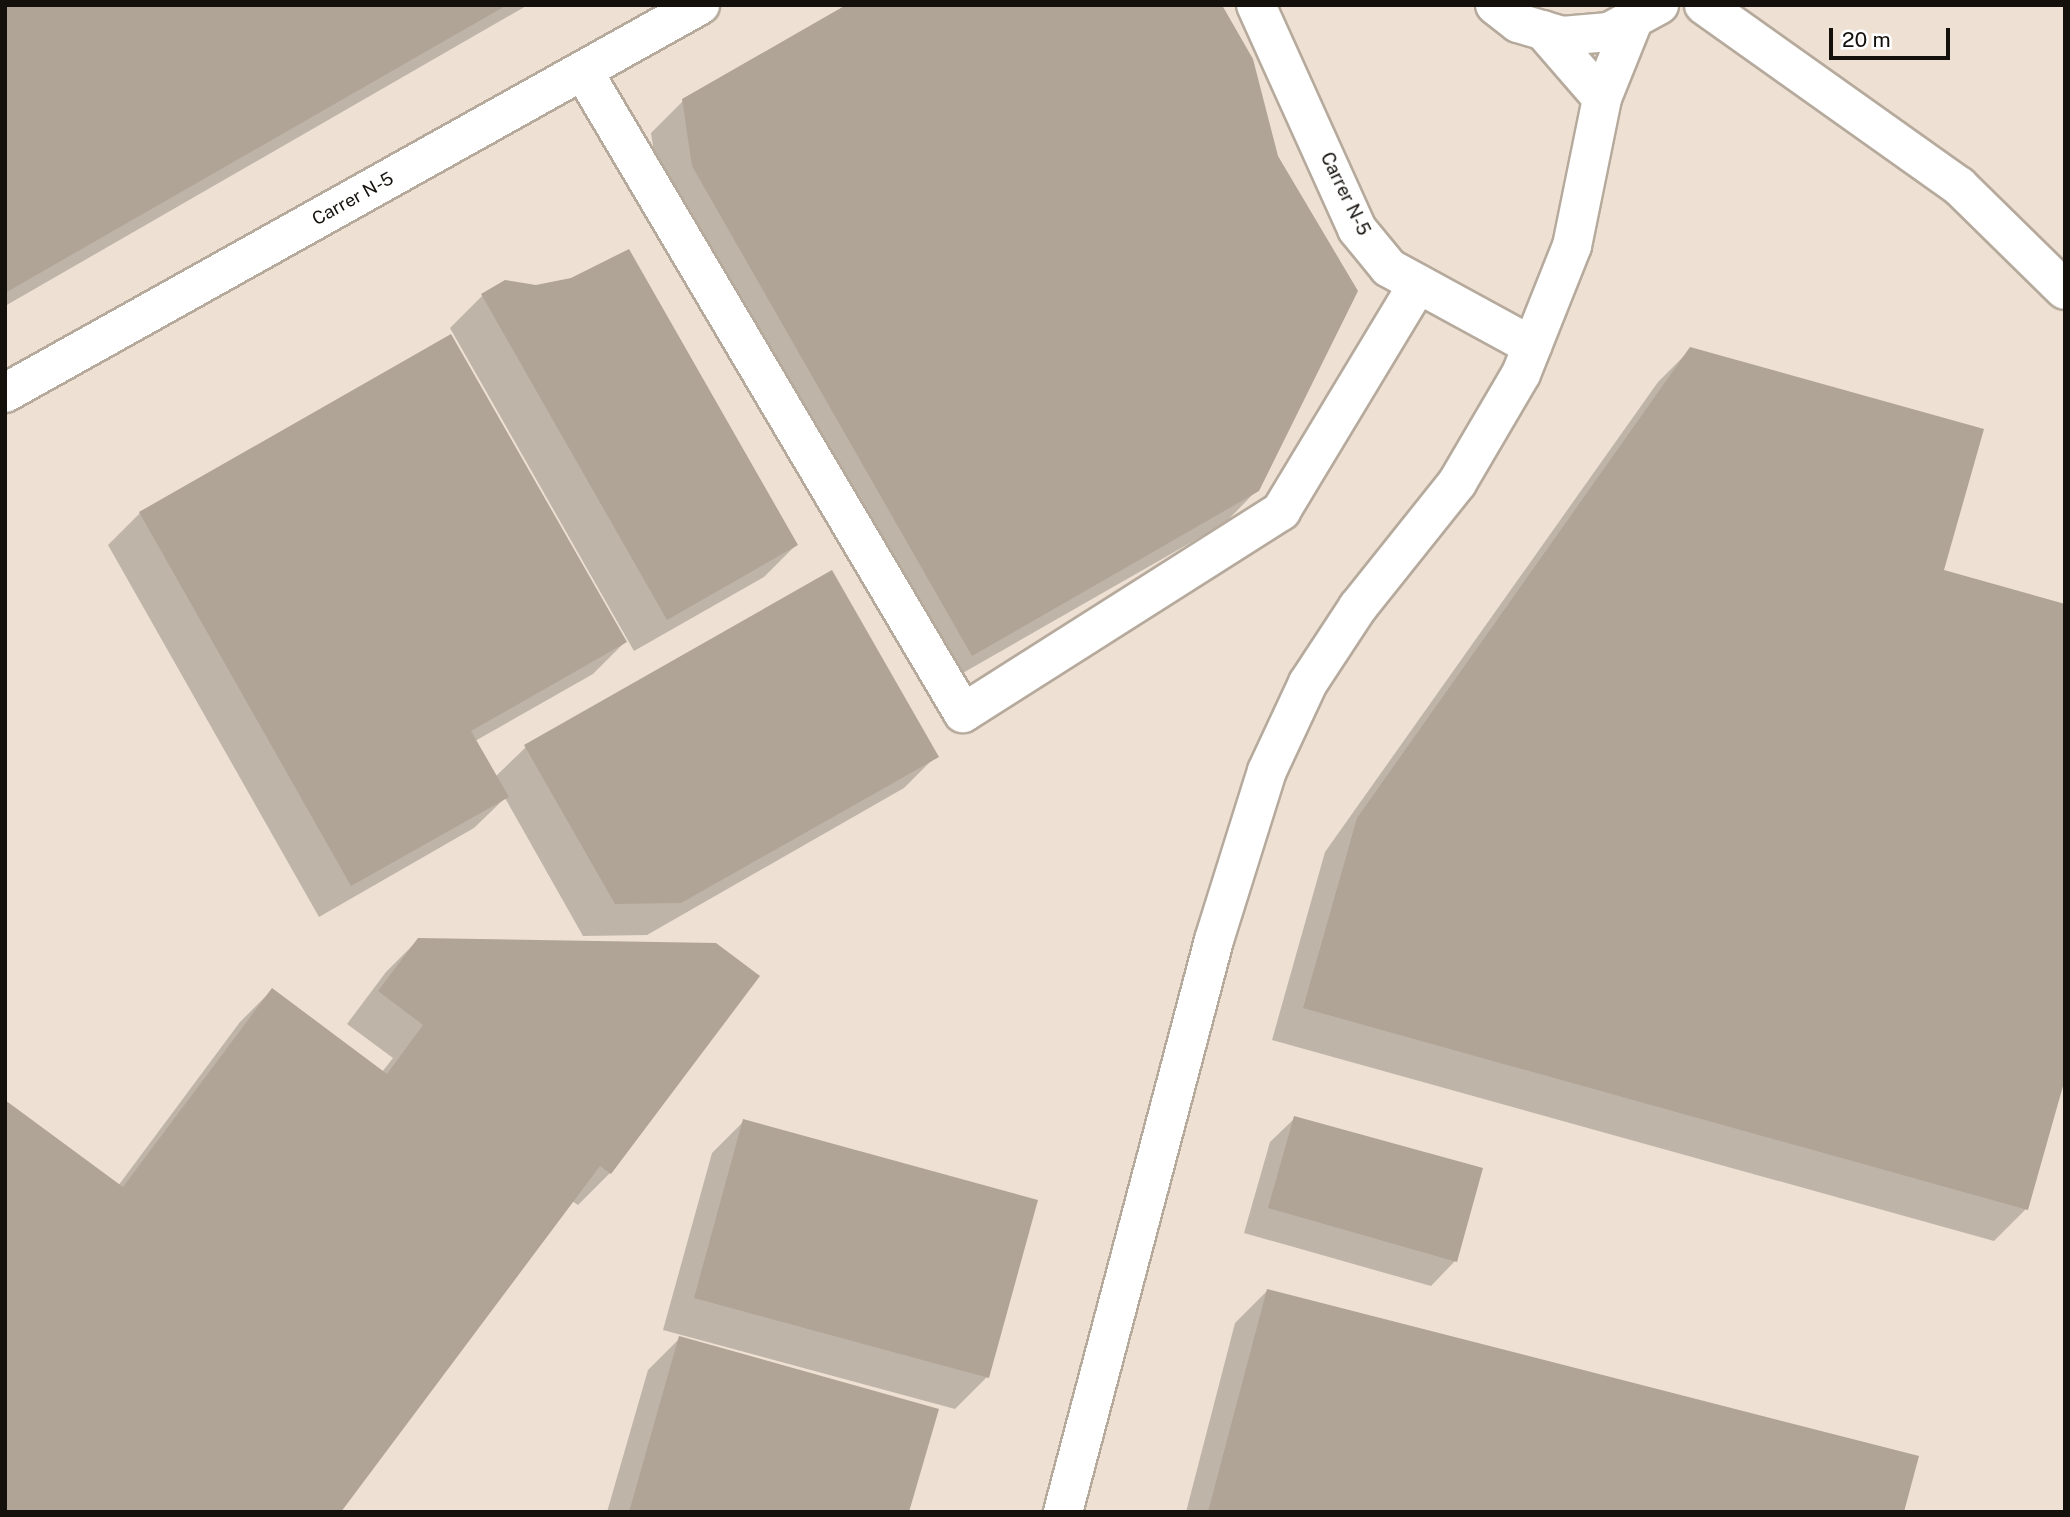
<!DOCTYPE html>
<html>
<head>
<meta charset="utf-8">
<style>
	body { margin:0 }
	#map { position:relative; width:2070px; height:1517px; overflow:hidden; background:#eee1d3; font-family:"Public Sans",sans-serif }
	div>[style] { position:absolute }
	.shadow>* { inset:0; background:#0003 }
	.building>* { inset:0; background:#b0a496 }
	.roads { filter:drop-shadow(2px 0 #b6aa9d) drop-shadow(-2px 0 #b6aa9d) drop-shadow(0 2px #b6aa9d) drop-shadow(0 -2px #b6aa9d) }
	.minor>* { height:38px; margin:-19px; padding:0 19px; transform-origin:19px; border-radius:19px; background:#fff }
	span { translate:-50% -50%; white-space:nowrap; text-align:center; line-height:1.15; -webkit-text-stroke:7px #fff; paint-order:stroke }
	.street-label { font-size:18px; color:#14100b }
	.frame { position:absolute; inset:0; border:7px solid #14100b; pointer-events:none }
	.scale { position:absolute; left:1829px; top:28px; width:121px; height:32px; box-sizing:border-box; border:4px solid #14100b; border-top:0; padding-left:9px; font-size:21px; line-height:24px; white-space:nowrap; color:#14100b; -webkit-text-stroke:5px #fff; paint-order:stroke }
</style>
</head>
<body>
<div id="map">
	<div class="shadow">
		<i style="clip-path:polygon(5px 5px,528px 5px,5px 306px)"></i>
		<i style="clip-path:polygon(683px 101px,1257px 490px,1225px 523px,940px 686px,661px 199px,651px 133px)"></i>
		<i style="clip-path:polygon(482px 296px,796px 545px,764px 577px,634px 651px,450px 328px)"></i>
		<i style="clip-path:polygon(450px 336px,625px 642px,593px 674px,475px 741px,495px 777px,526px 747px,936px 756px,904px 788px,647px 935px,583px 936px,505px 798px,474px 828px,319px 917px,108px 545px,140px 513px)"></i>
		<i style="clip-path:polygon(1691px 349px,1942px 571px,2026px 1209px,1994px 1241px,1272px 1040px,1325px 852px,1658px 382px)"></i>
		<i style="clip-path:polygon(418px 940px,610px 1173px,578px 1205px,572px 1201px,338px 1512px,118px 1186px,240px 1022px,272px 990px,382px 1072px,393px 1058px,347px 1024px,386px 972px)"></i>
		<i style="clip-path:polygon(1295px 1118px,1455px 1261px,1431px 1286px,1244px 1233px,1270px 1142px)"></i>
		<i style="clip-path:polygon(744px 1121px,987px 1377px,955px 1409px,663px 1330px,712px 1153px)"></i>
		<i style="clip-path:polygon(1267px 1291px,1902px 1512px,1186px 1512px,1235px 1323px)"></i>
		<i style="clip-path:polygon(680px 1338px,908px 1512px,607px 1512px,648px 1370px)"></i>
	</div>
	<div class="building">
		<i style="clip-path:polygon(5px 5px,507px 5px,5px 293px)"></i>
		<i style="clip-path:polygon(846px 5px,1222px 5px,1253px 59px,1278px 156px,1358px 291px,1259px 491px,972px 656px,692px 166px,682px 99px)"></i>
		<i style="clip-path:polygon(629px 249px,798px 545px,667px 620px,481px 294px,505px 280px,536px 285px,571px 278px)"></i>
		<i style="clip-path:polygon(451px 334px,627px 642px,471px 731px,509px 797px,351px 886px,139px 512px)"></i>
		<i style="clip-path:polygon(1690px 347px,1984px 429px,1944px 570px,2065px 604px,2065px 1079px,2028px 1210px,1303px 1008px,1357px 818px)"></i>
		<i style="clip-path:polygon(832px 570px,939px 757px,681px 903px,615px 904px,524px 745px)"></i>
		<i style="clip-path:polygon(418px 938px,716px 943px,760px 976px,611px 1174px,600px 1166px,341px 1512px,5px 1512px,5px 1100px,123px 1187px,272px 988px,387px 1074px,423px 1025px,378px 991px)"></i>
		<i style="clip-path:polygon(1294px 1116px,1483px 1168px,1457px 1262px,1268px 1208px)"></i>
		<i style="clip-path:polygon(743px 1119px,1038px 1200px,989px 1378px,694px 1298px)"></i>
		<i style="clip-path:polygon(1267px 1289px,1919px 1456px,1904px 1512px,1208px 1512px)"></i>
		<i style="clip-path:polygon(679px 1336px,939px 1409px,909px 1512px,629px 1512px)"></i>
	</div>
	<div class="roads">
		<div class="minor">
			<i style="left:1256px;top:5px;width:246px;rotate:65.7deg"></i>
			<i style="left:1357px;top:229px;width:50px;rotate:50.6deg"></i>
			<i style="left:1389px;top:268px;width:163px;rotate:28.6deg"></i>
			<i style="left:1495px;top:5px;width:29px;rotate:38deg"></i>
			<i style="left:1518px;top:23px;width:46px;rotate:16.5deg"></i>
			<i style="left:1562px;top:36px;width:47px;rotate:-4.9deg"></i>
			<i style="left:1609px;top:32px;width:57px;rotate:-28.4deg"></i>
			<i style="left:1704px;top:5px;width:313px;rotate:35.4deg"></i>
			<i style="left:1959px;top:186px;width:148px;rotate:44.5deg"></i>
			<i style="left:1543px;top:30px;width:90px;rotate:49.1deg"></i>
			<i style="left:583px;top:71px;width:746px;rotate:59.38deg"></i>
			<i style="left:963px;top:713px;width:377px;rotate:-32.4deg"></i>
			<i style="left:1281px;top:511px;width:265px;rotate:-58.9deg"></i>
			<i style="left:5px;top:393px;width:796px;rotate:-29.17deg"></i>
			<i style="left:1063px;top:1512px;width:592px;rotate:-75.21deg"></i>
			<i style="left:1214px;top:940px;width:177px;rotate:-72.6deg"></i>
			<i style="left:1267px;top:771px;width:97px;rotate:-65deg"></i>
			<i style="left:1308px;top:683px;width:91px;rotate:-56.7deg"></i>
			<i style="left:1358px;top:607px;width:159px;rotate:-51.4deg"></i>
			<i style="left:1457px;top:483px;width:126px;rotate:-59.6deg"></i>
			<i style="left:1521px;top:374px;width:138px;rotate:-68.3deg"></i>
			<i style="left:1572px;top:246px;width:151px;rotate:-78.5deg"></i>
			<i style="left:1602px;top:98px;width:83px;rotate:-68.1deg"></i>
		</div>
	</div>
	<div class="street-label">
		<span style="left:1345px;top:194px;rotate:64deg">Carrer N-5</span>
		<span style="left:353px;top:199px;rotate:-29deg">Carrer N-5</span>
	</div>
	<div class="frame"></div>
	<div class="scale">20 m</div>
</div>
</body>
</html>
